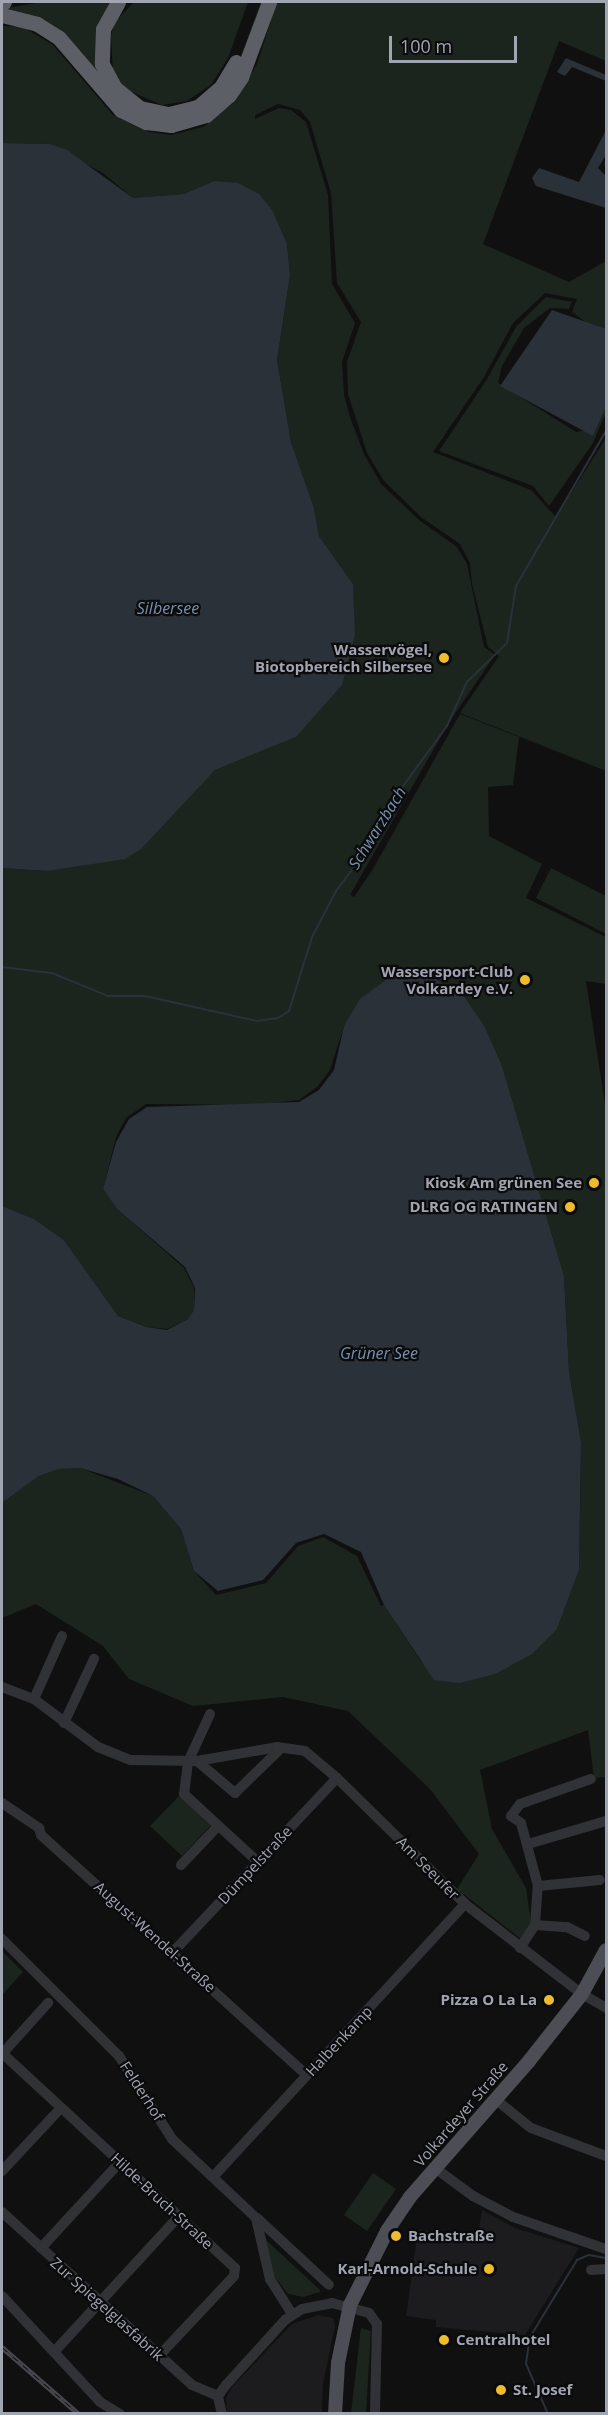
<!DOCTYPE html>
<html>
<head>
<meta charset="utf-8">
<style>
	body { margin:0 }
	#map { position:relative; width:608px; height:2415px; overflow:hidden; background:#101011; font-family:"Open Sans",sans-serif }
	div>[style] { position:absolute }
	.built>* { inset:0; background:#1c1c1e }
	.green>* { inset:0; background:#1c241e }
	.water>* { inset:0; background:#2a3139 }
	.stream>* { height:2px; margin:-1px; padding:0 1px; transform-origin:1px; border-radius:1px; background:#2a3139 }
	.minor>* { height:10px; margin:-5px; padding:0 5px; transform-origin:5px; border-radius:5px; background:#313236 }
	.major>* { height:14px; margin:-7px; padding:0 7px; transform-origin:7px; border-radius:7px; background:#4d4e55 }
	.highway>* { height:15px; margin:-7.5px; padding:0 7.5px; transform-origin:7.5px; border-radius:7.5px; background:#5d5f67 }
	.rail>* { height:4.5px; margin-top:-2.25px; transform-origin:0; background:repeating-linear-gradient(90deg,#0b0b0c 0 7px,#48494f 0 14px); box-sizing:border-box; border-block:2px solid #48494f }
	.dots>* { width:16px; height:16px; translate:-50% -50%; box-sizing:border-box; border:3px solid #0b0b0c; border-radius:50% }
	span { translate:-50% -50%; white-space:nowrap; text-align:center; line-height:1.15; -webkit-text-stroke:4.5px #0b0b0c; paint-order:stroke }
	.poi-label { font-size:15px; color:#a1a5b2; font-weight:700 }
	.right { translate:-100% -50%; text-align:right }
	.left { translate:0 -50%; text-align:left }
	.street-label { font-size:15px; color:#a1a5b2 }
	.water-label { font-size:16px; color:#7890ad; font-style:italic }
	.frame { position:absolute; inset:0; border:3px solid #a1a5b2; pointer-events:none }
	.scale { position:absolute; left:389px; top:36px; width:128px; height:27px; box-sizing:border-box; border:3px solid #a1a5b2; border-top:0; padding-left:8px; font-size:18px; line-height:21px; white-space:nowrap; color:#a1a5b2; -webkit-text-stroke:4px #0b0b0c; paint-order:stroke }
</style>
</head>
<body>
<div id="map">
	<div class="built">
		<i style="clip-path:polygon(482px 2210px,515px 2228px,579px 2248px,525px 2335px,436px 2327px,436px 2320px,406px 2316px,418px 2230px,477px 2239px)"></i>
		<i style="clip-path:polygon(318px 2315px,333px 2318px,335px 2326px,323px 2384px,322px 2413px,227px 2413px,226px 2398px,232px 2387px,292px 2324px)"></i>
	</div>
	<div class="green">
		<i style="clip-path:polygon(42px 2px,113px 2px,98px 35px,100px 66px,126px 102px,140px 111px,165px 116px,194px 111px,220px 94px,238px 64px,261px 2px,265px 2px,243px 65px,225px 95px,199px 114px,163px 121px,123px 105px,56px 30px,27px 14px,2px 9px)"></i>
		<i style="clip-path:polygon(134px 2px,248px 2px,228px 58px,211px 85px,187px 101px,162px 105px,123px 88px,113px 74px,111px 36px,115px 22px)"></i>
		<i style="clip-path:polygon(277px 2px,606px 2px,606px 61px,559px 41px,483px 244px,569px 282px,606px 261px,606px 337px,572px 312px,577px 299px,545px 293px,513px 323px,484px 377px,433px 452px,531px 490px,556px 517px,606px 438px,606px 771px,460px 713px,499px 656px,488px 647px,472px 584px,470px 563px,460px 544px,421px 517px,384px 481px,367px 453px,348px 394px,347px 362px,361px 322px,337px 283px,331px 193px,310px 122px,300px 110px,278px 104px,255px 115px,255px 119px,279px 108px,291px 110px,306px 122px,328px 195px,332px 284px,355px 323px,342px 362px,344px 395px,350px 417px,364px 454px,381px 484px,419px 520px,457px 547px,467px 564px,484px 647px,495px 655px,450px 721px,350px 895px,354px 897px,373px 869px,460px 714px,519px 737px,513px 785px,488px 787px,489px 836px,542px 864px,526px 898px,606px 937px,606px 984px,586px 981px,606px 1111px,606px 1777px,594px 1778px,588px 1730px,480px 1770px,492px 1829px,526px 1888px,531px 1922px,521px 1939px,457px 1889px,479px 1854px,430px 1789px,348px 1711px,283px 1697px,193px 1706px,129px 1679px,103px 1646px,36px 1604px,2px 1618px,2px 1503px,39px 1476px,59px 1469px,80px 1468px,153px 1496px,181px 1529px,194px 1571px,216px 1595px,266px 1583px,298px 1546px,323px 1537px,357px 1556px,381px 1606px,384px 1605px,422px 1663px,557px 1629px,579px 1570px,581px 1442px,569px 1372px,564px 1276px,502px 1066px,485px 1027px,427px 974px,390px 977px,344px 1026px,330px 1070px,317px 1087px,299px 1100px,256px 1105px,146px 1104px,126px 1118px,116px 1137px,103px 1189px,117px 1209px,184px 1268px,194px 1288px,194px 1310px,188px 1319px,167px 1329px,146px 1327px,118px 1316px,64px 1240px,34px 1219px,2px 1206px,2px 868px,47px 871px,215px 770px,296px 737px,307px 723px,353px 584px,319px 536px,314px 508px,291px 442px,277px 360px,290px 275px,287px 244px,214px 181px,184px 194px,133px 198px,103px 173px,49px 144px,2px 143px,2px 26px,23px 27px,53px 45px,113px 115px,149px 132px,171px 135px,203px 127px,234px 102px,257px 64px)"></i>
		<i style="clip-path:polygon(546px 297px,572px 302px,569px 309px,550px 308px,524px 328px,502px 366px,498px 383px,576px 432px,589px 429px,606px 384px,606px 412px,593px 443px,549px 506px,533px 486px,439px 451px,487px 379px,516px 327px)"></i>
		<i style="clip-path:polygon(551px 868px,606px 896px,606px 934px,536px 898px)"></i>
		<i style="clip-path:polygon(179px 1796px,211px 1825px,182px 1856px,150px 1826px)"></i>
		<i style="clip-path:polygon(2px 1951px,23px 1972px,2px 1995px)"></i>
		<i style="clip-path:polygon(373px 2173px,396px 2189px,367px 2231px,344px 2215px)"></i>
		<i style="clip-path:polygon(265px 2239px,320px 2290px,320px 2292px,303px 2297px,288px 2294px,272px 2273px)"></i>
		<i style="clip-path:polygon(361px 2328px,371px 2331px,366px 2413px,351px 2413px)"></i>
	</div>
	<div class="water">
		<i style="clip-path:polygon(566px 58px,606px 75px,606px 81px,572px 67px,565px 76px,557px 72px)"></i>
		<i style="clip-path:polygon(606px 130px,606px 155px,598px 168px,606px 176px,606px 208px,536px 186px,532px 178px,539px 168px,579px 182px)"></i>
		<i style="clip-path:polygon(2px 143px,49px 144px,67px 150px,133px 198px,184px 194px,214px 181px,238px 183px,259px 194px,272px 210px,287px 244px,290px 275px,277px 360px,291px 442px,314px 508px,319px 536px,353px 584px,355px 635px,342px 685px,296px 737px,215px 770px,141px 849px,125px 859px,47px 871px,2px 868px)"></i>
		<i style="clip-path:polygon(552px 310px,606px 329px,606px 406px,593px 436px,500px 386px)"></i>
		<i style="clip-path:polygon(427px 974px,463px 995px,485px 1027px,502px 1066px,564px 1276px,569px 1372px,581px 1442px,579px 1570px,557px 1629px,532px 1654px,495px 1674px,460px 1683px,434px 1680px,384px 1605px,361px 1552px,324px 1534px,296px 1543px,263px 1580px,218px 1591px,194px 1571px,181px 1529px,153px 1496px,118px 1479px,80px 1468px,59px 1469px,39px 1476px,2px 1503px,2px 1206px,34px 1219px,64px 1240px,118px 1316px,146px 1327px,167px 1330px,188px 1319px,194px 1310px,195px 1288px,185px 1267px,117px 1209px,103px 1189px,116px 1142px,129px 1119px,147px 1107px,299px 1102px,319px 1090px,334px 1070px,344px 1026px,360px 999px,390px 977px)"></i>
	</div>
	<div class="stream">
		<i style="left:2px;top:967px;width:50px;rotate:6.8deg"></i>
		<i style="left:52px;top:973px;width:61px;rotate:22.3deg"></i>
		<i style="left:108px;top:996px;width:37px"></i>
		<i style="left:145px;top:996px;width:115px;rotate:12.6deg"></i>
		<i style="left:257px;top:1021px;width:21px;rotate:-8deg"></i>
		<i style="left:278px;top:1018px;width:13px;rotate:-32deg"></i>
		<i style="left:289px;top:1011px;width:77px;rotate:-72.7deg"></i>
		<i style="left:312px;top:937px;width:52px;rotate:-62.4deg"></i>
		<i style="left:336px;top:891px;width:41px;rotate:-52.9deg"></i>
		<i style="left:361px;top:858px;width:70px;rotate:-60.9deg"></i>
		<i style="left:395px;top:797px;width:88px;rotate:-53.8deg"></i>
		<i style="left:447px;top:726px;width:48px;rotate:-65.6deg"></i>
		<i style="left:467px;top:682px;width:56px;rotate:-44.3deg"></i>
		<i style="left:507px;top:643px;width:58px;rotate:-81deg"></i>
		<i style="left:516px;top:586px;width:179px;rotate:-59.9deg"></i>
		<i style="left:548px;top:2414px;width:55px;rotate:-113.7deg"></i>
		<i style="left:526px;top:2364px;width:27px;rotate:-82deg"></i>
		<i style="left:530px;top:2337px;width:90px;rotate:-58.6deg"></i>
		<i style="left:577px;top:2260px;width:13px;rotate:-23deg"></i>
		<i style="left:589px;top:2255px;width:17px;rotate:10deg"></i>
	</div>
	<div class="minor">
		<i style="left:2px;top:1687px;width:34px;rotate:21deg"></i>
		<i style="left:34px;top:1699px;width:80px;rotate:36.9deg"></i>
		<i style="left:98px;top:1747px;width:35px;rotate:22deg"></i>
		<i style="left:131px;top:1760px;width:66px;rotate:0.9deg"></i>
		<i style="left:197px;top:1761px;width:81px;rotate:-9.9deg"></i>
		<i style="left:277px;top:1747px;width:28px;rotate:8deg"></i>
		<i style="left:305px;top:1751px;width:42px;rotate:40.2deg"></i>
		<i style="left:337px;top:1778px;width:180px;rotate:44.5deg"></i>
		<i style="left:465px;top:1904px;width:148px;rotate:37.6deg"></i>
		<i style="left:582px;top:1994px;width:28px;rotate:30deg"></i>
		<i style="left:34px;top:1699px;width:69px;rotate:-66deg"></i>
		<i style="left:210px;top:1714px;width:53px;rotate:114.6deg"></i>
		<i style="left:188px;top:1762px;width:32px;rotate:97deg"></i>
		<i style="left:184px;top:1794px;width:100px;rotate:42.6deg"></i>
		<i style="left:64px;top:1723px;width:71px;rotate:-64.9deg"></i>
		<i style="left:197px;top:1761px;width:50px;rotate:40.1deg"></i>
		<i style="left:235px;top:1793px;width:60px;rotate:-44.3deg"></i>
		<i style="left:278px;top:1751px;width:4px;rotate:-104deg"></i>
		<i style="left:2px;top:1803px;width:45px;rotate:34deg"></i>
		<i style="left:39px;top:1828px;width:7px;rotate:74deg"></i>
		<i style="left:41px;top:1835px;width:358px;rotate:42.1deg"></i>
		<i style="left:528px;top:1844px;width:81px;rotate:-16.4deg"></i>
		<i style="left:181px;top:1865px;width:54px;rotate:-46.5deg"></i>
		<i style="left:538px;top:1886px;width:62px;rotate:-5.5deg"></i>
		<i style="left:535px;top:1925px;width:32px;rotate:4deg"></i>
		<i style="left:567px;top:1927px;width:20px;rotate:27deg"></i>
		<i style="left:2px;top:1939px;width:165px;rotate:45deg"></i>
		<i style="left:119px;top:2056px;width:98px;rotate:57.4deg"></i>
		<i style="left:172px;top:2139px;width:115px;rotate:43.2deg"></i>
		<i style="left:256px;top:2218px;width:63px;rotate:77.1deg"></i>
		<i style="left:270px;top:2279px;width:41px;rotate:57.8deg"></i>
		<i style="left:520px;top:1948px;width:27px;rotate:-57deg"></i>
		<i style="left:535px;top:1925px;width:39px;rotate:-86deg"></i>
		<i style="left:538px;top:1886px;width:65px;rotate:-105.1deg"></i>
		<i style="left:521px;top:1823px;width:12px;rotate:-145deg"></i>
		<i style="left:511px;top:1816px;width:15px;rotate:-53deg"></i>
		<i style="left:520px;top:1804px;width:75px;rotate:-19.4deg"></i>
		<i style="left:173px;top:1952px;width:239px;rotate:-46.7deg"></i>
		<i style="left:2px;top:2053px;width:317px;rotate:42.7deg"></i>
		<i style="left:235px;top:2268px;width:8px;rotate:97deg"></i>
		<i style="left:234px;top:2276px;width:110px;rotate:133.2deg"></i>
		<i style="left:2px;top:2054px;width:69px;rotate:-48deg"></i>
		<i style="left:495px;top:2099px;width:46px;rotate:38.9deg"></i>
		<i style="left:531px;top:2128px;width:80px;rotate:20.5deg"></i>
		<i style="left:435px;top:2168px;width:47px;rotate:36.4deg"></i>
		<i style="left:473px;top:2196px;width:45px;rotate:27.7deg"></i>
		<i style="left:513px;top:2217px;width:98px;rotate:19deg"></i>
		<i style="left:2px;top:2171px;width:86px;rotate:-46.9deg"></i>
		<i style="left:213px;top:2177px;width:372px;rotate:-47.3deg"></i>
		<i style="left:2px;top:2212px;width:257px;rotate:42.3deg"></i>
		<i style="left:192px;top:2385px;width:28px;rotate:23deg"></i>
		<i style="left:257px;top:2218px;width:98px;rotate:42.9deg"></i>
		<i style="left:41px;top:2248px;width:117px;rotate:-47.4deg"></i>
		<i style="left:591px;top:2270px;width:15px;rotate:-4deg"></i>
		<i style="left:2px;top:2296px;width:144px;rotate:47.2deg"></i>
		<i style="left:100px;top:2402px;width:23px;rotate:31deg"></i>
		<i style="left:54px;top:2352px;width:185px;rotate:-47.4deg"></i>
		<i style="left:222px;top:2414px;width:18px;rotate:-103deg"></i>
		<i style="left:218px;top:2396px;width:14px;rotate:-54deg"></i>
		<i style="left:226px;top:2385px;width:88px;rotate:-47.8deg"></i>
		<i style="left:285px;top:2320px;width:20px;rotate:-33deg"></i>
		<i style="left:302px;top:2309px;width:31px;rotate:-11deg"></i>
		<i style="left:332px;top:2303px;width:38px;rotate:15deg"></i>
		<i style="left:369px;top:2313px;width:14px;rotate:54deg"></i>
		<i style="left:377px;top:2324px;width:90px;rotate:91.3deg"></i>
	</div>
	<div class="major">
		<i style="left:335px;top:2414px;width:51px;rotate:-86.6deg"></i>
		<i style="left:338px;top:2363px;width:59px;rotate:-78.3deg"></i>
		<i style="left:350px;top:2305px;width:83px;rotate:-63.4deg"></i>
		<i style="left:387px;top:2231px;width:41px;rotate:-55.9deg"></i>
		<i style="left:410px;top:2197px;width:181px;rotate:-48.8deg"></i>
		<i style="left:529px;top:2061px;width:85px;rotate:-51.7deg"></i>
		<i style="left:582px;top:1994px;width:50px;rotate:-61.4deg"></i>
	</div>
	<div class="highway">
		<i style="left:2px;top:2px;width:2px"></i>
		<i style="left:118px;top:2px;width:31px;rotate:119deg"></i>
		<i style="left:103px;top:29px;width:35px;rotate:92deg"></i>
		<i style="left:102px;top:64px;width:27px;rotate:62deg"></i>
		<i style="left:115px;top:88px;width:32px;rotate:39deg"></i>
		<i style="left:140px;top:108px;width:30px;rotate:12deg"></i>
		<i style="left:169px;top:114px;width:30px;rotate:-14deg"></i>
		<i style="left:198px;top:107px;width:30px;rotate:-41deg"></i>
		<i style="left:221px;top:87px;width:29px;rotate:-59deg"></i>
		<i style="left:2px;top:15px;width:36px;rotate:14deg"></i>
		<i style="left:37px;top:24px;width:26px;rotate:32deg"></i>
		<i style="left:59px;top:38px;width:95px;rotate:49.3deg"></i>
		<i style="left:121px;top:110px;width:28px;rotate:26deg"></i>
		<i style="left:146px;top:122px;width:25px;rotate:7deg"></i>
		<i style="left:171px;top:125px;width:36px;rotate:-16deg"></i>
		<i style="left:206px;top:115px;width:30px;rotate:-41deg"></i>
		<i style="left:229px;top:95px;width:22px;rotate:-56deg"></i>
		<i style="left:241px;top:77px;width:80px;rotate:-69.5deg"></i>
	</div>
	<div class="rail">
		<i style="left:2px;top:2347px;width:102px;rotate:41deg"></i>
	</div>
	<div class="dots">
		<i style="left:444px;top:658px;background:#eebc2c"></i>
		<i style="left:525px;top:980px;background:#eebc2c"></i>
		<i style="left:594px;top:1183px;background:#eebc2c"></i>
		<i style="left:570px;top:1207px;background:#eebc2c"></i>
		<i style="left:549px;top:2000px;background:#eebc2c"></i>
		<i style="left:396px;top:2236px;background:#eebc2c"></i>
		<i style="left:489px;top:2269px;background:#eebc2c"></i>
		<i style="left:444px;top:2340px;background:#eebc2c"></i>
		<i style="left:501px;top:2390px;background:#eebc2c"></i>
	</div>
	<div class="poi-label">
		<span class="right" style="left:432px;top:658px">Wasservögel,<br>Biotopbereich Silbersee</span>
		<span class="right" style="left:513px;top:980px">Wassersport-Club<br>Volkardey e.V.</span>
		<span class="right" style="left:582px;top:1183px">Kiosk Am grünen See</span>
		<span class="right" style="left:558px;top:1207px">DLRG OG RATINGEN</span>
		<span class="right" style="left:537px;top:2000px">Pizza O La La</span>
		<span class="left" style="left:408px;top:2236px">Bachstraße</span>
		<span class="right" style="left:477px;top:2269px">Karl-Arnold-Schule</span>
		<span class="left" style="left:456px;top:2340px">Centralhotel</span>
		<span class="left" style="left:513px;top:2390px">St. Josef</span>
	</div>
	<div class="street-label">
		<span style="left:255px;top:1865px;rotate:-47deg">Dümpelstraße</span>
		<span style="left:428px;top:1868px;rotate:45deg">Am Seeufer</span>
		<span style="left:155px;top:1937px;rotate:42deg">August-Wendel-Straße</span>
		<span style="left:339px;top:2041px;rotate:-47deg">Halbenkamp</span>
		<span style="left:142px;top:2091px;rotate:57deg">Felderhof</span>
		<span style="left:461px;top:2114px;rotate:-49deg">Volkardeyer Straße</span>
		<span style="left:162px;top:2201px;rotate:43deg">Hilde-Bruch-Straße</span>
		<span style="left:107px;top:2309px;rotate:42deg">Zur Spiegelglasfabrik</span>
	</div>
	<div class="water-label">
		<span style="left:168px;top:608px">Silbersee</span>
		<span style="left:377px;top:828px;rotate:-58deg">Schwarzbach</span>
		<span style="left:379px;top:1353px">Grüner See</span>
	</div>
	<div class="frame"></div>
	<div class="scale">100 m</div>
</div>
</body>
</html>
